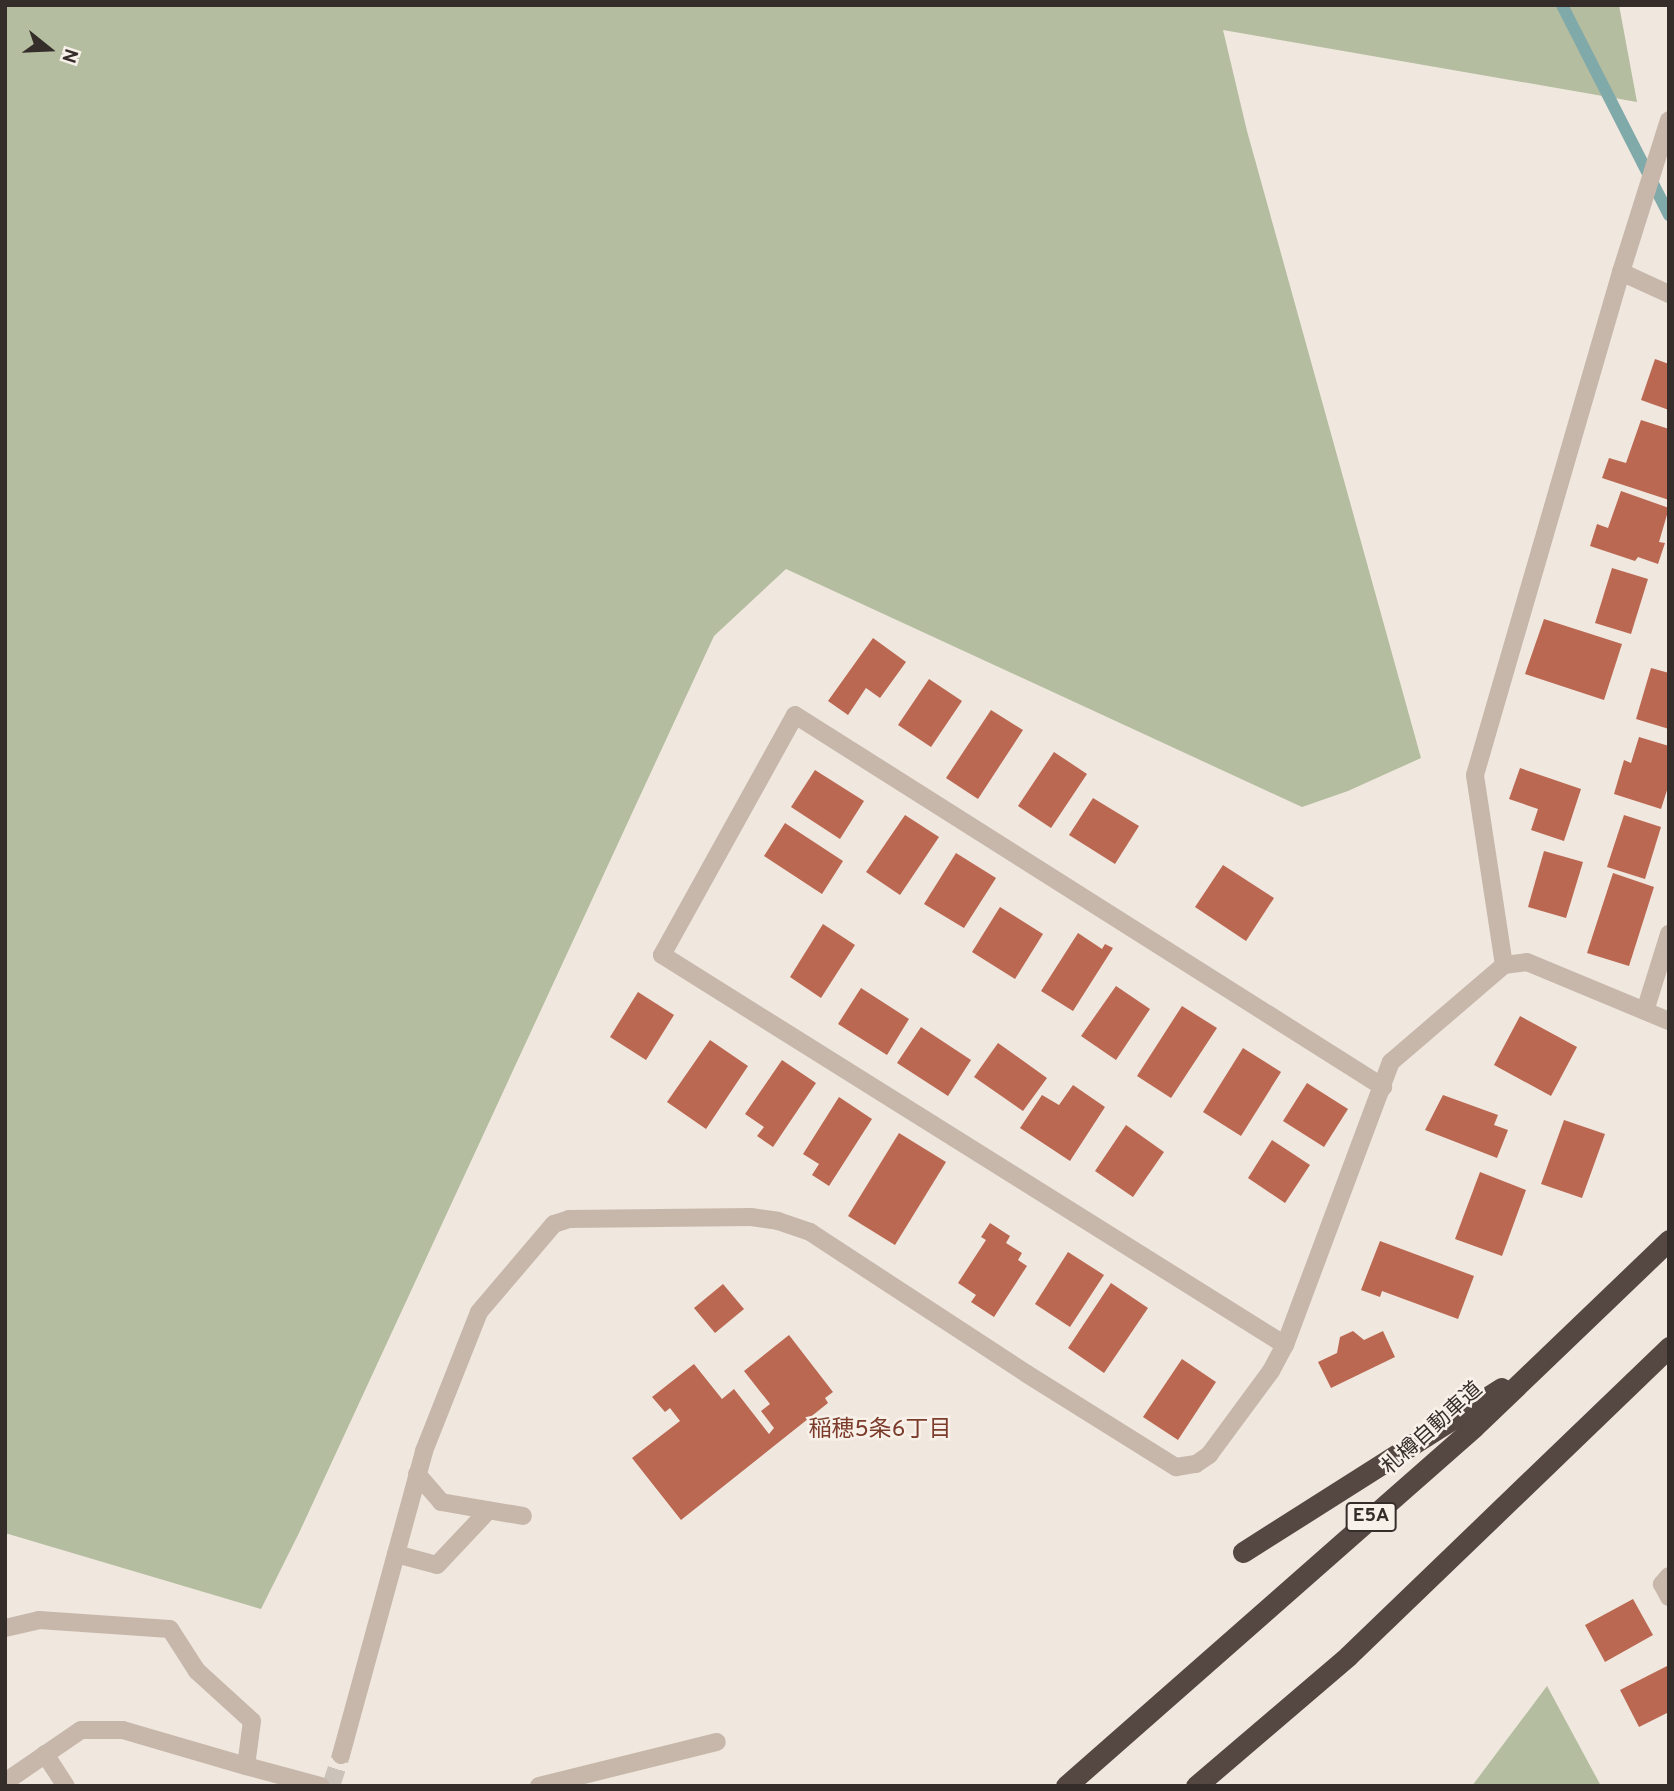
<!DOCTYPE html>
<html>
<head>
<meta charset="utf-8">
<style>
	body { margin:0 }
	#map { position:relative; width:1674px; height:1791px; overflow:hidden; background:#f0e7de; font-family:Overpass,"Noto Sans JP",sans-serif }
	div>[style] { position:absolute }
	.green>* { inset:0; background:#b4bd9f }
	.stream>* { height:12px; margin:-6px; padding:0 6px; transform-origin:6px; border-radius:6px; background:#80a9aa }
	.building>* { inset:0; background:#ba6852 }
	.street-tunnel>* { height:18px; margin-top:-9px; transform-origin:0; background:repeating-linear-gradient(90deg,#cbc2ba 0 18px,transparent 0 27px) }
	.lane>* { height:18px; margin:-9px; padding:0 9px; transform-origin:9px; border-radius:9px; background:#c7b7ab }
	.street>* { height:18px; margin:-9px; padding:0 9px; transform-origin:9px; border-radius:9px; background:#c7b7ab }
	.highway>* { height:21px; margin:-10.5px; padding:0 10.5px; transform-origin:10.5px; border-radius:10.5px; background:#554741 }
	span { translate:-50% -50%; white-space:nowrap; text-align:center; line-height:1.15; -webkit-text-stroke:5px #f8f1ea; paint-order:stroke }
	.shield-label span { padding:2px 5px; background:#f8f1ea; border:2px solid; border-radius:5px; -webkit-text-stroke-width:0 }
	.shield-label { font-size:19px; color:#352d29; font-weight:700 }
	.street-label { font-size:21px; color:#352d29 }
	.neighbourhood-label { font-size:23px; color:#7c3c2b }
	.frame { position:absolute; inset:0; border:7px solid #352d29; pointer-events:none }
	.north { position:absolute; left:14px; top:14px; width:70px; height:70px; -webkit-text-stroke:5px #f8f1ea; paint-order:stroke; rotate:108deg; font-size:19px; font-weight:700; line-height:28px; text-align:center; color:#352d29 }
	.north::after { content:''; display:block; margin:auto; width:24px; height:32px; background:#352d29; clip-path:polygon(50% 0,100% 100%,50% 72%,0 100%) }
</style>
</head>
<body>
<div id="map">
	<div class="green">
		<i style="clip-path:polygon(5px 5px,1619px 5px,1637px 102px,1223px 30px,1247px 131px,1421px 758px,1348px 791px,1302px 807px,786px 569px,714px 636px,299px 1533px,261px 1609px,5px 1533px)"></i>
		<i style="clip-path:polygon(1547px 1686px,1601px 1786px,1472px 1786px)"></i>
	</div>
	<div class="stream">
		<i style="left:1562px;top:5px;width:236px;rotate:63deg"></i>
	</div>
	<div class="building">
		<i style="clip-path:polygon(1655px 359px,1669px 364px,1669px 410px,1641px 400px)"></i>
		<i style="clip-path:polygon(1641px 420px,1669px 429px,1669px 500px,1602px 478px,1609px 458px,1626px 463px)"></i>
		<i style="clip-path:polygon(1621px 491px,1669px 508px,1659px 542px,1665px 543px,1658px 564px,1638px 557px,1635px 561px,1590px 546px,1597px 524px,1608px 528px)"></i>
		<i style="clip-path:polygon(1612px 568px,1648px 579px,1631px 634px,1595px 623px)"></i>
		<i style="clip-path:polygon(1544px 619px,1622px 644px,1604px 700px,1525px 674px)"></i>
		<i style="clip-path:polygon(873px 638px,906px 662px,880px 698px,866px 688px,848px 715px,828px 701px)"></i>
		<i style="clip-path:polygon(1651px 668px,1669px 673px,1669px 729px,1636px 719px)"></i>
		<i style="clip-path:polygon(929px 679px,962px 701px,931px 747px,898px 725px)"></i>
		<i style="clip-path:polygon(991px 710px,1023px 730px,978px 799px,946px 778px)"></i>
		<i style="clip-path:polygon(1639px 737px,1669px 746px,1669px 784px,1661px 809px,1614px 794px,1624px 760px,1631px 763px)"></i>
		<i style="clip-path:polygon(1054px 752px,1087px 774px,1051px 828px,1018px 806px)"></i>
		<i style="clip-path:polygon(1520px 768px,1581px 789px,1564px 841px,1531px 830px,1538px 809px,1509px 799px)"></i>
		<i style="clip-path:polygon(815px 770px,864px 801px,840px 839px,791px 807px)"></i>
		<i style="clip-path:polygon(1093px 798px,1139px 826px,1115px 864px,1069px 835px)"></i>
		<i style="clip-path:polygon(905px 815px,939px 837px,900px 895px,866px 872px)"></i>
		<i style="clip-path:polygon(1624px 815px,1661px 827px,1645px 879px,1607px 867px)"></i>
		<i style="clip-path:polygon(785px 823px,843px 861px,822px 894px,764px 856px)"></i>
		<i style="clip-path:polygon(1544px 851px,1583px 862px,1566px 918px,1528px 907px)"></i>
		<i style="clip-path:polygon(956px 853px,996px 878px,964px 928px,924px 904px)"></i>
		<i style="clip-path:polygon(1223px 865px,1274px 898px,1246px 941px,1195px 907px)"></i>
		<i style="clip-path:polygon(1613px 873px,1654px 887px,1629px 966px,1587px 953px)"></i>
		<i style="clip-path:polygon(1000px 907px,1043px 934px,1015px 979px,972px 952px)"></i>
		<i style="clip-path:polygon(823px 924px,855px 945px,821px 998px,790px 977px)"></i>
		<i style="clip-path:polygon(1078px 933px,1102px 949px,1105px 944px,1113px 948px,1073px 1011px,1041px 991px)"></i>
		<i style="clip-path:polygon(1116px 986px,1150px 1009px,1116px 1060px,1081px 1036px)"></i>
		<i style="clip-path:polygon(861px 988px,909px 1019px,887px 1055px,838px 1024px)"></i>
		<i style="clip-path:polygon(638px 992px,674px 1015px,646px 1060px,610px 1037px)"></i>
		<i style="clip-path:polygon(1182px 1006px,1217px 1028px,1171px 1098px,1137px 1076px)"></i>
		<i style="clip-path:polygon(1520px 1016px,1577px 1047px,1551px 1096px,1494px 1065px)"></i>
		<i style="clip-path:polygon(921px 1027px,971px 1060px,948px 1096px,897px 1063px)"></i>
		<i style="clip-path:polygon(710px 1040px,748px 1066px,706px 1129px,667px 1102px)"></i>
		<i style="clip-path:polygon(998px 1043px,1047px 1078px,1023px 1111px,974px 1077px)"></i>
		<i style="clip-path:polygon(1243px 1048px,1281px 1072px,1241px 1136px,1203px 1112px)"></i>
		<i style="clip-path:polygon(782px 1060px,816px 1083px,773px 1147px,757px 1136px,764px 1127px,745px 1114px)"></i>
		<i style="clip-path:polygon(1307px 1083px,1348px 1109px,1324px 1147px,1283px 1121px)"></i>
		<i style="clip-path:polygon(1073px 1085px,1105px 1107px,1070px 1161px,1020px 1128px,1042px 1095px,1059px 1105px)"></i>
		<i style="clip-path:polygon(1443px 1095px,1498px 1115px,1494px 1125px,1508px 1130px,1497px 1158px,1425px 1130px)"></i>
		<i style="clip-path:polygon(839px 1097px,872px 1119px,829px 1186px,812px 1175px,819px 1164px,803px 1154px)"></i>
		<i style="clip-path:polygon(1564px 1120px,1605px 1134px,1582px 1198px,1541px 1184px)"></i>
		<i style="clip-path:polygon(1126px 1125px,1164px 1152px,1133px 1197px,1095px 1171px)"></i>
		<i style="clip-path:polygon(899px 1133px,946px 1162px,895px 1245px,848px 1216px)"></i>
		<i style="clip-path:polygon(1272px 1140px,1310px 1165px,1285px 1203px,1248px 1178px)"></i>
		<i style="clip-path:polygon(1480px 1172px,1526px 1190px,1502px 1256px,1455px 1239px)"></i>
		<i style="clip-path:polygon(990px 1223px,1010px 1236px,1006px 1243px,1022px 1253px,1018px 1260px,1027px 1266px,994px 1317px,971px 1302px,976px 1295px,958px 1283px,986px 1240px,981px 1237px)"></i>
		<i style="clip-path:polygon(1380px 1241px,1474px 1276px,1458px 1319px,1382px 1291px,1380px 1297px,1361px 1290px)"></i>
		<i style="clip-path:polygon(1068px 1252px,1104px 1275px,1070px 1327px,1035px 1304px)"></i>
		<i style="clip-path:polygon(1111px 1283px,1148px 1308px,1104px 1373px,1068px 1348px)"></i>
		<i style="clip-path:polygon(723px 1284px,744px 1309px,715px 1333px,694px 1308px)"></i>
		<i style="clip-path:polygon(1353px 1331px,1364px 1340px,1383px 1331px,1395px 1357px,1331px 1388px,1318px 1362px,1337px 1353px,1340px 1337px)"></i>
		<i style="clip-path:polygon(789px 1335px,833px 1392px,825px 1398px,828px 1403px,681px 1520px,632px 1458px,680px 1421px,670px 1408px,665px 1412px,652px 1397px,694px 1364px,722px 1399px,734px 1389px,769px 1434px,774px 1428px,761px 1411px,770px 1404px,744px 1371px)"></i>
		<i style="clip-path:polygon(1182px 1359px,1216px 1382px,1178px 1440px,1143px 1417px)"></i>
		<i style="clip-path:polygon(1633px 1599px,1653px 1635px,1605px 1662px,1585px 1625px)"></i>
		<i style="clip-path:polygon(1669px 1665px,1669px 1712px,1639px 1727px,1620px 1690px)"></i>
	</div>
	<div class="street-tunnel">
		<i style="left:331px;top:1786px;width:33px;rotate:-72deg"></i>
	</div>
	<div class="lane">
		<i style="left:417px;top:1474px;width:37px;rotate:49deg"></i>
		<i style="left:441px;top:1502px;width:83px;rotate:9.7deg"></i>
		<i style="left:396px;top:1554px;width:42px;rotate:15deg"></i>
		<i style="left:437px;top:1565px;width:73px;rotate:-46.7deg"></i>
		<i style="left:246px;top:1766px;width:77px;rotate:15.1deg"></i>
		<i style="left:539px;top:1786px;width:183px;rotate:-13.9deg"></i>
	</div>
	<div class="street">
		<i style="left:1621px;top:272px;width:53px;rotate:24.6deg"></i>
		<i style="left:1504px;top:965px;width:192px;rotate:-98.7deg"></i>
		<i style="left:1475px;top:775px;width:524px;rotate:-73.81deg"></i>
		<i style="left:1621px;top:272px;width:159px;rotate:-72.5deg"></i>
		<i style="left:1645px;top:1011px;width:81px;rotate:-72.7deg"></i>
		<i style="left:1285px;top:1345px;width:735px;rotate:-147.95deg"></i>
		<i style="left:662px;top:955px;width:274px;rotate:-61deg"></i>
		<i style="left:795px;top:715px;width:696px;rotate:32.32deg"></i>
		<i style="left:1669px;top:1576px;width:11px;rotate:131deg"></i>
		<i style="left:1662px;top:1584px;width:15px;rotate:62deg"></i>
		<i style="left:5px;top:1628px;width:35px;rotate:-13deg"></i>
		<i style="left:39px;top:1620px;width:131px;rotate:3.9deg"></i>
		<i style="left:170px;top:1629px;width:50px;rotate:57.3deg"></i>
		<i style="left:197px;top:1671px;width:74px;rotate:42.3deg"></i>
		<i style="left:252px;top:1721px;width:45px;rotate:97.6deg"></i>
		<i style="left:246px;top:1766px;width:128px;rotate:-163.7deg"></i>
		<i style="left:123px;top:1730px;width:42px;rotate:180deg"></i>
		<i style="left:81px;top:1730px;width:92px;rotate:145.6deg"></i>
		<i style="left:45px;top:1754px;width:38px;rotate:57deg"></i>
		<i style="left:341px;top:1755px;width:315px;rotate:-74.7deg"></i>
		<i style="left:424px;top:1451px;width:149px;rotate:-68.4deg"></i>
		<i style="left:479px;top:1312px;width:116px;rotate:-49.6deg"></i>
		<i style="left:554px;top:1224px;width:16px;rotate:-18deg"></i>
		<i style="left:569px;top:1219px;width:182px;rotate:-0.6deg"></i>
		<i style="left:751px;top:1217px;width:27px;rotate:8deg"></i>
		<i style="left:778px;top:1221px;width:34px;rotate:19deg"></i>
		<i style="left:810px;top:1232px;width:259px;rotate:33.2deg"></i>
		<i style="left:1027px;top:1374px;width:176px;rotate:32deg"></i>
		<i style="left:1176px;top:1467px;width:20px;rotate:-9deg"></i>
		<i style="left:1196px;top:1464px;width:16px;rotate:-35deg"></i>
		<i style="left:1209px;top:1455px;width:104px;rotate:-53.6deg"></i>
		<i style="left:1271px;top:1371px;width:30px;rotate:-62deg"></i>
		<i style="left:1285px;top:1345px;width:302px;rotate:-69.5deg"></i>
		<i style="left:1391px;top:1062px;width:149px;rotate:-40.6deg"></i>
		<i style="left:1504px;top:965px;width:23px;rotate:-7deg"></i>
		<i style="left:1527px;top:962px;width:154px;rotate:22.6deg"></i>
	</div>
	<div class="highway">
		<i style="left:1243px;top:1552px;width:306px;rotate:-32.4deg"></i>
		<i style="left:1066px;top:1786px;width:543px;rotate:-41.34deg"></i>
		<i style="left:1474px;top:1427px;width:270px;rotate:-43.8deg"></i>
		<i style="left:1196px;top:1786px;width:200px;rotate:-40.5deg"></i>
		<i style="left:1348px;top:1656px;width:446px;rotate:-43.9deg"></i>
	</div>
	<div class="shield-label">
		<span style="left:1371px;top:1517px">E5A</span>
	</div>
	<div class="street-label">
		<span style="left:1433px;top:1429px;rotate:-42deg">札樽自動車道</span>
	</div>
	<div class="neighbourhood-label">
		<span style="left:880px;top:1431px">稲穂5条6丁目</span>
	</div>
	<div class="frame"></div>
	<div class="north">N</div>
</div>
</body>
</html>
